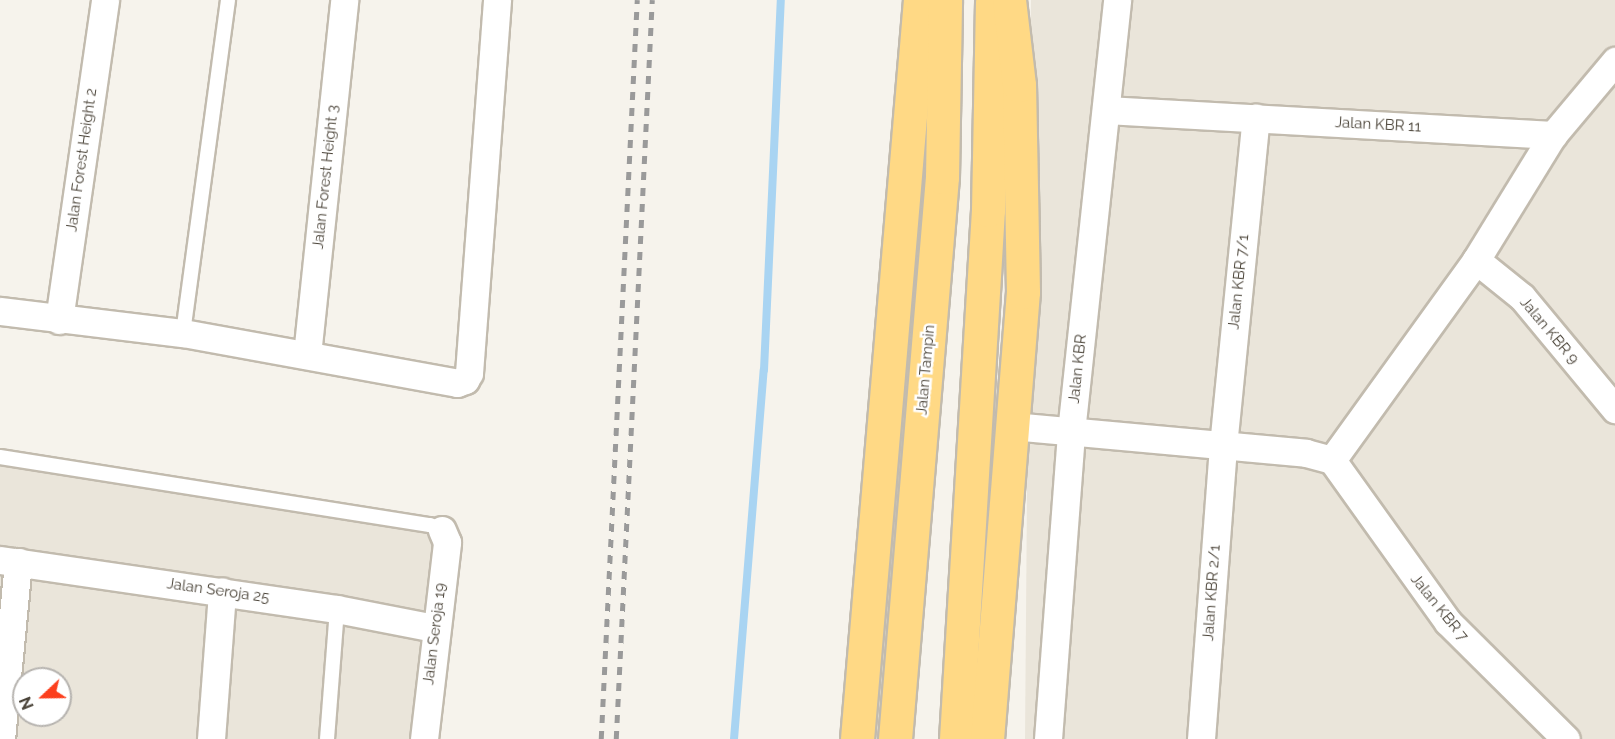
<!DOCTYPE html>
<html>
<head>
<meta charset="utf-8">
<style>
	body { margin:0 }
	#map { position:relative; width:1615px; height:739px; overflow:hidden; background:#f6f3ec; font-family:Raleway,sans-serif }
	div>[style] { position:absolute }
	.residential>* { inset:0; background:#eae5da }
	.stream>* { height:8px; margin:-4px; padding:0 4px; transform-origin:4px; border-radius:4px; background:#a9d4f2 }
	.roads { filter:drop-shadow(2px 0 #c2bbae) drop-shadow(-2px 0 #c2bbae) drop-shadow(0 2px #c2bbae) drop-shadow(0 -2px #c2bbae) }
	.service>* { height:14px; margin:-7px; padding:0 7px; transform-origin:7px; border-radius:7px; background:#fff }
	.minor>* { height:27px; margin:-13.5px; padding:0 13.5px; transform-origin:13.5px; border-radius:13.5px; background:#fff }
	.trunk>* { height:33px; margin:-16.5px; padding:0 16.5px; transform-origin:16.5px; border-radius:16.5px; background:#ffd985 }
	.rail>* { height:4.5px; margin-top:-2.25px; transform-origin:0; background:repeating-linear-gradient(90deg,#9a9a9a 0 8px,transparent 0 16px) }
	span { translate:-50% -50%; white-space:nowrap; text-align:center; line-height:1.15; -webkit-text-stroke:5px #fff; paint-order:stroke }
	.street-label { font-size:15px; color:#4b4439 }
	.north { position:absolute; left:12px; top:667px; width:60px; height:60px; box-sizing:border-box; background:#fff; border:2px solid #b7b4b0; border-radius:50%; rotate:248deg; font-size:16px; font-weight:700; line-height:24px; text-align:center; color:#4b4439 }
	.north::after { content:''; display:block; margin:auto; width:21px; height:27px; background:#fc3f1d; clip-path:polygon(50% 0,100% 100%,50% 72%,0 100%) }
</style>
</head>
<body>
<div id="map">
	<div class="residential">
		<i style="clip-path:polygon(1031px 0,1615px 0,1615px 739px,1025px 739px)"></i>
		<i style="clip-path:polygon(evenodd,0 460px,442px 530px,416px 739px,0 739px,0 460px,24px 679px,60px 679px,60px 715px,24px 715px,24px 679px)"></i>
	</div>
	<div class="stream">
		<i style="left:734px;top:739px;width:370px;rotate:-85.4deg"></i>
		<i style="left:764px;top:370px;width:370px;rotate:-87.4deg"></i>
	</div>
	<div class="roads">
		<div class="service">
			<i style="left:183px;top:333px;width:336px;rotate:-82.3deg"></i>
			<i style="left:0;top:457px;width:435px;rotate:9deg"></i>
			<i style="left:430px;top:525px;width:13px;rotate:23deg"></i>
			<i style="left:327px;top:739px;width:130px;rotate:-85.6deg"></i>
		</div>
		<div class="minor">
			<i style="left:1106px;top:110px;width:448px;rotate:3.2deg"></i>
			<i style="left:1476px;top:260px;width:59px;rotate:38.8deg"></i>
			<i style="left:1522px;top:297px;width:146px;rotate:50.3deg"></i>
			<i style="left:0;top:311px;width:184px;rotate:6.9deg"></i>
			<i style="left:183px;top:333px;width:279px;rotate:10.3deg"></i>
			<i style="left:457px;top:383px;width:9px;rotate:-21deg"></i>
			<i style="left:465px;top:380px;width:8px;rotate:-60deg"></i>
			<i style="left:469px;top:373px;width:374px;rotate:-85.7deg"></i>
			<i style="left:59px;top:320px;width:323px;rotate:-81.8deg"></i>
			<i style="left:307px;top:355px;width:357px;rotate:-84deg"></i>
			<i style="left:1012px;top:426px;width:295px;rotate:5.2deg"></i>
			<i style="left:1306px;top:453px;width:27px;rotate:15deg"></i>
			<i style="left:1332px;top:460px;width:246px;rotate:-54.2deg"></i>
			<i style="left:1476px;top:260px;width:147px;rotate:-58.4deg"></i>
			<i style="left:1553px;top:135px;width:97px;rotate:-50deg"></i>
			<i style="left:1332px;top:460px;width:199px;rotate:54.4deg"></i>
			<i style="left:1448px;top:622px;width:166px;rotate:44.8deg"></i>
			<i style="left:0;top:560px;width:341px;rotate:8.3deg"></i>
			<i style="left:337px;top:609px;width:100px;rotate:11deg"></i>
			<i style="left:1px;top:739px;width:178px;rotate:-84.5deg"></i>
			<i style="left:211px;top:739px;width:148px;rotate:-85.7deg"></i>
			<i style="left:424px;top:739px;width:198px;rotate:-83.3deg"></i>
			<i style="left:447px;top:542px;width:13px;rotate:-113deg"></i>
			<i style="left:1048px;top:739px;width:308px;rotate:-85.7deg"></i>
			<i style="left:1071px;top:432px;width:434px;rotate:-83.9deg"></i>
			<i style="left:1201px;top:739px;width:294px;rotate:-85.7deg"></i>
			<i style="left:1223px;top:446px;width:330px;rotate:-84.3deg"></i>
		</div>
		<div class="trunk">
			<i style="left:857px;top:739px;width:742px;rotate:-85.13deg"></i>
			<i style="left:895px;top:739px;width:564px;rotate:-85.22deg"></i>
			<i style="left:942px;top:177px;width:177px;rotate:-89deg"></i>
			<i style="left:956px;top:739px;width:530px;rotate:-86.54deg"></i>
			<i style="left:988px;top:210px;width:208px;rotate:-88.9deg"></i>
			<i style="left:987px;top:739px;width:448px;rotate:-85.4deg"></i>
			<i style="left:1023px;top:292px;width:207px;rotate:-91.1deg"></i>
			<i style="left:1019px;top:85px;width:86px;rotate:-96.7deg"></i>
		</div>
	</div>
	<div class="rail">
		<i style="left:601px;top:739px;width:740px;rotate:-87.21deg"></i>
		<i style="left:616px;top:739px;width:740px;rotate:-87.21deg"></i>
	</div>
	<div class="street-label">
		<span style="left:1378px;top:125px;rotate:3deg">Jalan KBR 11</span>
		<span style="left:82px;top:160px;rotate:-82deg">Jalan Forest Height 2</span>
		<span style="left:326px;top:177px;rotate:-84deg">Jalan Forest Height 3</span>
		<span style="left:1239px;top:282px;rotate:-84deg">Jalan KBR 7/1</span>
		<span style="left:1549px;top:331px;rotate:50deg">Jalan KBR 9</span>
		<span style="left:1078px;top:369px;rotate:-84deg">Jalan KBR</span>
		<span style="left:926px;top:370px;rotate:-85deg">Jalan Tampin</span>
		<span style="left:218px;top:591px;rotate:8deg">Jalan Seroja 25</span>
		<span style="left:1212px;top:593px;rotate:-86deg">Jalan KBR 2/1</span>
		<span style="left:1439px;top:608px;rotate:51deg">Jalan KBR 7</span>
		<span style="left:435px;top:634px;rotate:-83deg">Jalan Seroja 19</span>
	</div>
	<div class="north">N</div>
</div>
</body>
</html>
